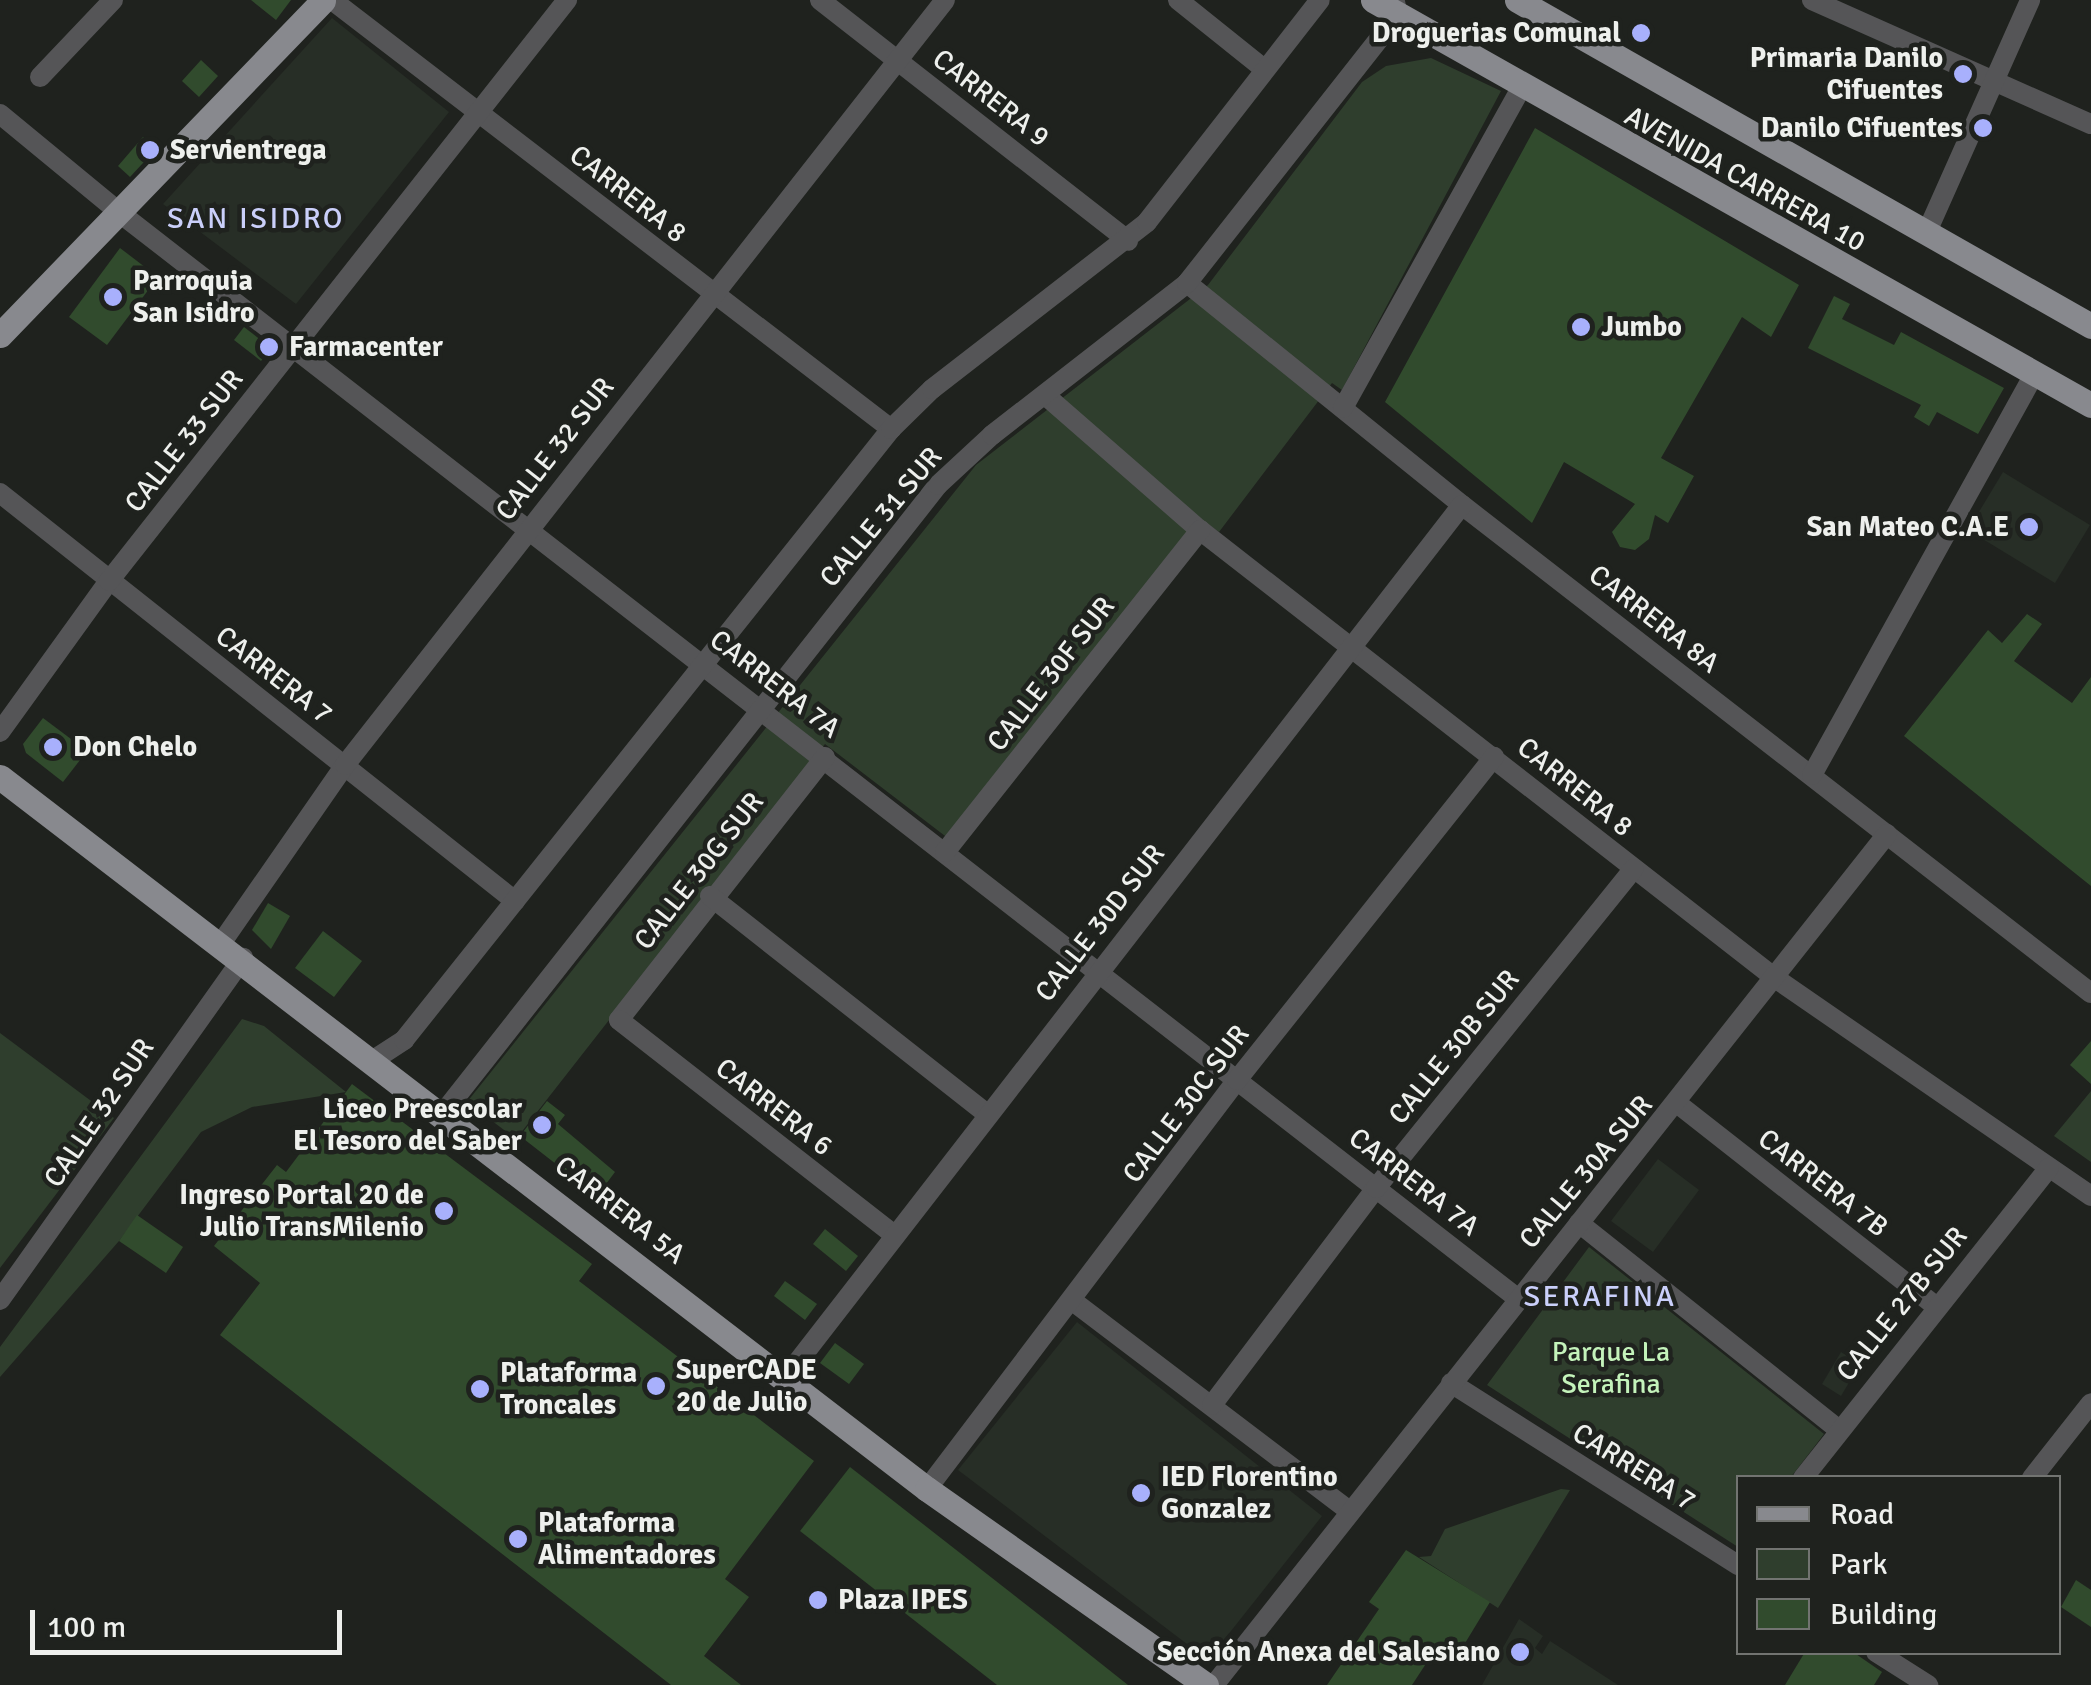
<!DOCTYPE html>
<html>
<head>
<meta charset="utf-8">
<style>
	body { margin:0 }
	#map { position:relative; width:2091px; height:1685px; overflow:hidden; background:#1f221e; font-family:Signika,sans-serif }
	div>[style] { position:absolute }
	.built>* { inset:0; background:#272e26 }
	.green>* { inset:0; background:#2f3e2d }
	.building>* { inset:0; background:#314b2d }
	.minor>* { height:20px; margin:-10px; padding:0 10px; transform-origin:10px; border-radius:10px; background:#555557 }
	.major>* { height:25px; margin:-12.5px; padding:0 12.5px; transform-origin:12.5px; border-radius:12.5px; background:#88898e }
	.dots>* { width:28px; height:28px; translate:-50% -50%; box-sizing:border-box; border:5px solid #1f221e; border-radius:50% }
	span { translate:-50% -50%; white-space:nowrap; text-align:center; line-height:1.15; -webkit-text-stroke:9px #1f221e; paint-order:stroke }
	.poi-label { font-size:28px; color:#eef0ed; font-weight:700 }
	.right { translate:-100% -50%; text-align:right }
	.left { translate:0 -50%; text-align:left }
	.street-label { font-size:28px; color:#eef0ed }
	.park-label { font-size:28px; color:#c4f3bb }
	.neighbourhood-label { font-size:30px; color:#cacffa; letter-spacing:2.5px }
	.legend { position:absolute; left:1736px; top:1475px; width:325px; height:180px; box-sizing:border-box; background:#1f221e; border:2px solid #727471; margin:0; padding:12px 18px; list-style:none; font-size:30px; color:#eef0ed }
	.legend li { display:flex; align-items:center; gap:20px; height:50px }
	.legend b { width:50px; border:2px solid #727471 }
	.scale { position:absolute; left:30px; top:1610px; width:312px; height:45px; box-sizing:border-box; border:5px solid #eef0ed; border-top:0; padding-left:12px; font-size:30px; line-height:35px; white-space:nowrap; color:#eef0ed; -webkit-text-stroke:8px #1f221e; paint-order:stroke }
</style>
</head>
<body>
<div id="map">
	<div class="built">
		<i style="clip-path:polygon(332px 18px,449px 112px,296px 304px,163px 204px)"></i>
		<i style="clip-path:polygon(2003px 472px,2090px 525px,2055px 583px,1968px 530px)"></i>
		<i style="clip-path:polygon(1658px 1159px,1699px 1190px,1653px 1252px,1611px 1221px)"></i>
		<i style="clip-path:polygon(1077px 1322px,1322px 1516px,1208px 1660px,958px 1470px)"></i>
		<i style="clip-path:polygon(1841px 1352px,1860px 1364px,1841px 1396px,1822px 1384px)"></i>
		<i style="clip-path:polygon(1519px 1619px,1543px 1636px,1535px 1648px,1542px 1654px,1550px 1641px,1618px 1685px,1482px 1685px)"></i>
	</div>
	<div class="green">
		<i style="clip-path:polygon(1431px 58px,1501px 91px,1342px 390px,1332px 383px,1219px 532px,1201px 519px,949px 839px,825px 744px,516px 1139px,467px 1102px,976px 465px,1208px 285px,1362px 82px,1386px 66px)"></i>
		<i style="clip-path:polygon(242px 1019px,264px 1026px,346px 1092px,252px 1107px,201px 1132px,119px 1241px,0 1377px,0 1347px)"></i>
		<i style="clip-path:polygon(0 1033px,114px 1118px,0 1268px)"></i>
		<i style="clip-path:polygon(2091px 1091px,2091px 1162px,2054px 1136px)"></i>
		<i style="clip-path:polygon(1589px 1247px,1824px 1434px,1791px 1477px,1738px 1478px,1738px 1547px,1487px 1385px)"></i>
		<i style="clip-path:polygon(1561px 1489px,1570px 1490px,1498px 1608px,1419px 1557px,1431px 1556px,1445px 1529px)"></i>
	</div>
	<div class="building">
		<i style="clip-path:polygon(251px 0,291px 0,276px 20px)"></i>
		<i style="clip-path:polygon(201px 60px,218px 76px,199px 97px,182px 81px)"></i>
		<i style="clip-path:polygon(1535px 128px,1799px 285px,1771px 337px,1742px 317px,1661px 458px,1694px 476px,1668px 523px,1655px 515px,1649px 539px,1635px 550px,1620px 547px,1612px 532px,1635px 504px,1564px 462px,1532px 523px,1385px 402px)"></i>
		<i style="clip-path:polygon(143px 137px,156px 149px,130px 177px,118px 166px)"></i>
		<i style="clip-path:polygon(120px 248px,158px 277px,107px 345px,69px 317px)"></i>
		<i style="clip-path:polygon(1834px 296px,1850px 304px,1842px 319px,1894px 345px,1901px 332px,2004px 388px,1978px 434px,1937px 412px,1929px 426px,1914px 417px,1921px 405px,1808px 348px)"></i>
		<i style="clip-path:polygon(244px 327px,271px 348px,261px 361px,234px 340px)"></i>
		<i style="clip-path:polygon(2027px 614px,2042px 624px,2014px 661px,2072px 703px,2091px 677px,2091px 886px,1904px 736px,1988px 630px,2002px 643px)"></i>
		<i style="clip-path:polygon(43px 718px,87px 751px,63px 782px,26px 753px,23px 744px)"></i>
		<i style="clip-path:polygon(268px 903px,290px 916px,271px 949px,252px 930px)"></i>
		<i style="clip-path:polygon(323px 931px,362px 961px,334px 997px,295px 968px)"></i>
		<i style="clip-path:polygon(2091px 1041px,2091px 1084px,2070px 1065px)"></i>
		<i style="clip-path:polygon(352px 1084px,592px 1264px,579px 1281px,814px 1461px,725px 1579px,749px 1597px,704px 1656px,741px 1685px,671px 1685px,220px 1335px,260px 1283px,214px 1246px,277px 1165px,286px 1172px)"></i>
		<i style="clip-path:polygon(547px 1101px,565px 1115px,558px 1124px,615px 1172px,597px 1196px,520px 1136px)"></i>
		<i style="clip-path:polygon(137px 1215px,183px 1247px,166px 1273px,119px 1241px)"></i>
		<i style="clip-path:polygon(825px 1229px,858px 1256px,846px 1271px,813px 1244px)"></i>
		<i style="clip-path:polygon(785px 1281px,817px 1304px,805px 1320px,774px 1296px)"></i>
		<i style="clip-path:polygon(835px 1343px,864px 1364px,849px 1384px,820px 1363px)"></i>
		<i style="clip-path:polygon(850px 1467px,1065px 1635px,1128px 1685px,997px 1685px,855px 1574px,800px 1531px)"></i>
		<i style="clip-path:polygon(1406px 1550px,1490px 1602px,1453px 1663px,1433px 1653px,1412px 1685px,1327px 1685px,1379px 1609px,1369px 1602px)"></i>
		<i style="clip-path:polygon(2076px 1580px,2091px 1590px,2091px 1627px,2061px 1607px)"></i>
		<i style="clip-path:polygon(1805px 1652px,1853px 1652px,1882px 1672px,1874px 1685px,1785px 1685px)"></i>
	</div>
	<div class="minor">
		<i style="left:332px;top:0;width:705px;rotate:37.5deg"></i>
		<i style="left:820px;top:0;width:391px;rotate:38deg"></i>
		<i style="left:1178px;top:0;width:110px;rotate:38.7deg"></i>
		<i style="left:1812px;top:0;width:305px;rotate:24deg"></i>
		<i style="left:40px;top:77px;width:106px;rotate:-46.5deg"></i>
		<i style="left:0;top:114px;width:162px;rotate:39.5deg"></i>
		<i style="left:125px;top:217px;width:1762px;rotate:37.83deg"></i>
		<i style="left:1926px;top:234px;width:256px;rotate:-66deg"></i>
		<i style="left:1187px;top:283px;width:353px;rotate:38.9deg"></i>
		<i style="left:1462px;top:505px;width:796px;rotate:37.81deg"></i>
		<i style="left:1045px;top:395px;width:206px;rotate:41.1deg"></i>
		<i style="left:1200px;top:530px;width:729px;rotate:37.92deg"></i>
		<i style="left:1775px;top:978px;width:384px;rotate:34.6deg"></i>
		<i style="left:1343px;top:408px;width:368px;rotate:-60.9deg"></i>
		<i style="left:0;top:493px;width:657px;rotate:38.39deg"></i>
		<i style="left:0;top:732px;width:186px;rotate:-54.2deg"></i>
		<i style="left:109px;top:581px;width:740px;rotate:-51.75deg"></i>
		<i style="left:825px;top:757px;width:334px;rotate:128.1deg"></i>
		<i style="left:619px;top:1020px;width:350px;rotate:38deg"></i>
		<i style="left:1812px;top:775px;width:460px;rotate:-61deg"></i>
		<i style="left:945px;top:852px;width:411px;rotate:-51.6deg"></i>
		<i style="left:710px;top:896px;width:352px;rotate:38.2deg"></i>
		<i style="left:222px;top:942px;width:216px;rotate:-55.2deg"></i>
		<i style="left:345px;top:765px;width:972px;rotate:-51.89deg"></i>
		<i style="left:375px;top:1059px;width:35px;rotate:-33deg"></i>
		<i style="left:404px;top:1040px;width:781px;rotate:-51.44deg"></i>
		<i style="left:891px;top:429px;width:57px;rotate:-44.3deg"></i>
		<i style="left:932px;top:389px;width:272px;rotate:-37.8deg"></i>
		<i style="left:1147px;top:222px;width:281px;rotate:-52.1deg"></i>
		<i style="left:1678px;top:1104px;width:325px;rotate:38.1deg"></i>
		<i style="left:444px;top:1112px;width:798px;rotate:-51.77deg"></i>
		<i style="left:938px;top:485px;width:74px;rotate:-42.8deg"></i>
		<i style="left:992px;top:435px;width:247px;rotate:-37.9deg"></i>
		<i style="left:1187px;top:283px;width:341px;rotate:-51.8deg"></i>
		<i style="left:1398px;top:15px;width:13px;rotate:-103deg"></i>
		<i style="left:1579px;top:1223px;width:331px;rotate:38.5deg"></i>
		<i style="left:0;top:1300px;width:420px;rotate:-54.6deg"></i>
		<i style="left:1074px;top:1302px;width:345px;rotate:37.2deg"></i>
		<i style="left:786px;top:1377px;width:1103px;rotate:-52.22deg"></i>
		<i style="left:1451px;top:1383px;width:340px;rotate:32.4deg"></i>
		<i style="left:1212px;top:1405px;width:272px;rotate:-52.9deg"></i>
		<i style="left:1376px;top:1188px;width:410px;rotate:-51.1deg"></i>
		<i style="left:1803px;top:1478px;width:396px;rotate:-51.6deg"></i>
		<i style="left:2032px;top:1478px;width:95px;rotate:-51.8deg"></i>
		<i style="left:927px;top:1489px;width:513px;rotate:-52.84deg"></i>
		<i style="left:1237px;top:1080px;width:413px;rotate:-51.5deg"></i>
		<i style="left:1876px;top:1652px;width:62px;rotate:32.4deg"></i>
		<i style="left:1214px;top:1685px;width:1085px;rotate:-51.66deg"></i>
	</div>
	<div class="major">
		<i style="left:1373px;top:0;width:824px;rotate:29.43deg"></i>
		<i style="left:1517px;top:0;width:660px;rotate:29.59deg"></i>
		<i style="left:0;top:335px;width:465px;rotate:-46deg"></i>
		<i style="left:0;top:777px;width:1169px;rotate:37.53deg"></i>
		<i style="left:927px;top:1489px;width:341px;rotate:35.1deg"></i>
	</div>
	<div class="dots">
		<i style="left:1641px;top:33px;background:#a8b0fc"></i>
		<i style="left:1963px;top:74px;background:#a8b0fc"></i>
		<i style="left:1983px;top:128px;background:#a8b0fc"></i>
		<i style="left:150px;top:150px;background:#a8b0fc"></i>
		<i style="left:113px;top:297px;background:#a8b0fc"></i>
		<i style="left:1581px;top:327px;background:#a8b0fc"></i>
		<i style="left:269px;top:347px;background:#a8b0fc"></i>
		<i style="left:2029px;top:527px;background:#a8b0fc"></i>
		<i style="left:53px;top:747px;background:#a8b0fc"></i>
		<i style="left:542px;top:1125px;background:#a8b0fc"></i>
		<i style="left:444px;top:1211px;background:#a8b0fc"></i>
		<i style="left:656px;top:1386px;background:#a8b0fc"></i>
		<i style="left:480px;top:1389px;background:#a8b0fc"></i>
		<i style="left:1141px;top:1493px;background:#a8b0fc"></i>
		<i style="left:518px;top:1539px;background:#a8b0fc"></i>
		<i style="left:818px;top:1600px;background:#a8b0fc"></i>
		<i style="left:1520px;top:1652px;background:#a8b0fc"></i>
	</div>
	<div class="poi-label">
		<span class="right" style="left:1621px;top:33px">Droguerias Comunal</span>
		<span class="right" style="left:1943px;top:74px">Primaria Danilo<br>Cifuentes</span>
		<span class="right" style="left:1963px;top:128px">Danilo Cifuentes</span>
		<span class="left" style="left:170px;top:150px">Servientrega</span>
		<span class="left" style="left:133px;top:297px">Parroquia<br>San Isidro</span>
		<span class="left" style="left:1601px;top:327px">Jumbo</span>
		<span class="left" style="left:289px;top:347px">Farmacenter</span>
		<span class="right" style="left:2009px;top:527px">San Mateo C.A.E</span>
		<span class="left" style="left:73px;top:747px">Don Chelo</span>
		<span class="right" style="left:522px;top:1125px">Liceo Preescolar<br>El Tesoro del Saber</span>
		<span class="right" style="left:424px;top:1211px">Ingreso Portal 20 de<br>Julio TransMilenio</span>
		<span class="left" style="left:676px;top:1386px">SuperCADE<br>20 de Julio</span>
		<span class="left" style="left:500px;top:1389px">Plataforma<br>Troncales</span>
		<span class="left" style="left:1161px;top:1493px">IED Florentino<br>Gonzalez</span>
		<span class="left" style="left:538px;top:1539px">Plataforma<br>Alimentadores</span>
		<span class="left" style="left:838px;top:1600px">Plaza IPES</span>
		<span class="right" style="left:1500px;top:1652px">Sección Anexa del Salesiano</span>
	</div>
	<div class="street-label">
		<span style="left:991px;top:98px;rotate:38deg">CARRERA 9</span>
		<span style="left:1745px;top:179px;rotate:29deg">AVENIDA CARRERA 10</span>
		<span style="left:628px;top:194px;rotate:38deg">CARRERA 8</span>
		<span style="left:184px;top:441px;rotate:-52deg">CALLE 33 SUR</span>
		<span style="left:555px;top:449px;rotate:-52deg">CALLE 32 SUR</span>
		<span style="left:881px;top:517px;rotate:-50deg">CALLE 31 SUR</span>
		<span style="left:1654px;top:619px;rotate:38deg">CARRERA 8A</span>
		<span style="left:1051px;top:674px;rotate:-52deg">CALLE 30F SUR</span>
		<span style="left:274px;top:675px;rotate:38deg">CARRERA 7</span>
		<span style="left:775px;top:684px;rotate:38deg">CARRERA 7A</span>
		<span style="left:1575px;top:787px;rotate:39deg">CARRERA 8</span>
		<span style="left:699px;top:871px;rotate:-52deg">CALLE 30G SUR</span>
		<span style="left:1100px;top:923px;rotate:-52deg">CALLE 30D SUR</span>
		<span style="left:1454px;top:1047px;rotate:-51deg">CALLE 30B SUR</span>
		<span style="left:1186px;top:1104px;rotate:-53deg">CALLE 30C SUR</span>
		<span style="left:774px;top:1107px;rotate:38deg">CARRERA 6</span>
		<span style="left:99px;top:1113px;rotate:-56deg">CALLE 32 SUR</span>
		<span style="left:1586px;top:1172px;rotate:-50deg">CALLE 30A SUR</span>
		<span style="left:1414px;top:1182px;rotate:38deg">CARRERA 7A</span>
		<span style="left:1823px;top:1183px;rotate:38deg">CARRERA 7B</span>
		<span style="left:620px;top:1210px;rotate:38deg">CARRERA 5A</span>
		<span style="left:1902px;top:1304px;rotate:-51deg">CALLE 27B SUR</span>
		<span style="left:1634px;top:1467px;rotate:32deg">CARRERA 7</span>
	</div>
	<div class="park-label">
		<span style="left:1611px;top:1368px">Parque La<br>Serafina</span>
	</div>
	<div class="neighbourhood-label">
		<span style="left:256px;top:219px">SAN ISIDRO</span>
		<span style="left:1600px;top:1297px">SERAFINA</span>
	</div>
	<ul class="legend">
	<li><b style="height:12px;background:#88898e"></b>Road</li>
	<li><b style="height:28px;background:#2f3e2d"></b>Park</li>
	<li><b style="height:28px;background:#314b2d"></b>Building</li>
	</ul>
	<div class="scale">100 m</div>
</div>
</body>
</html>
